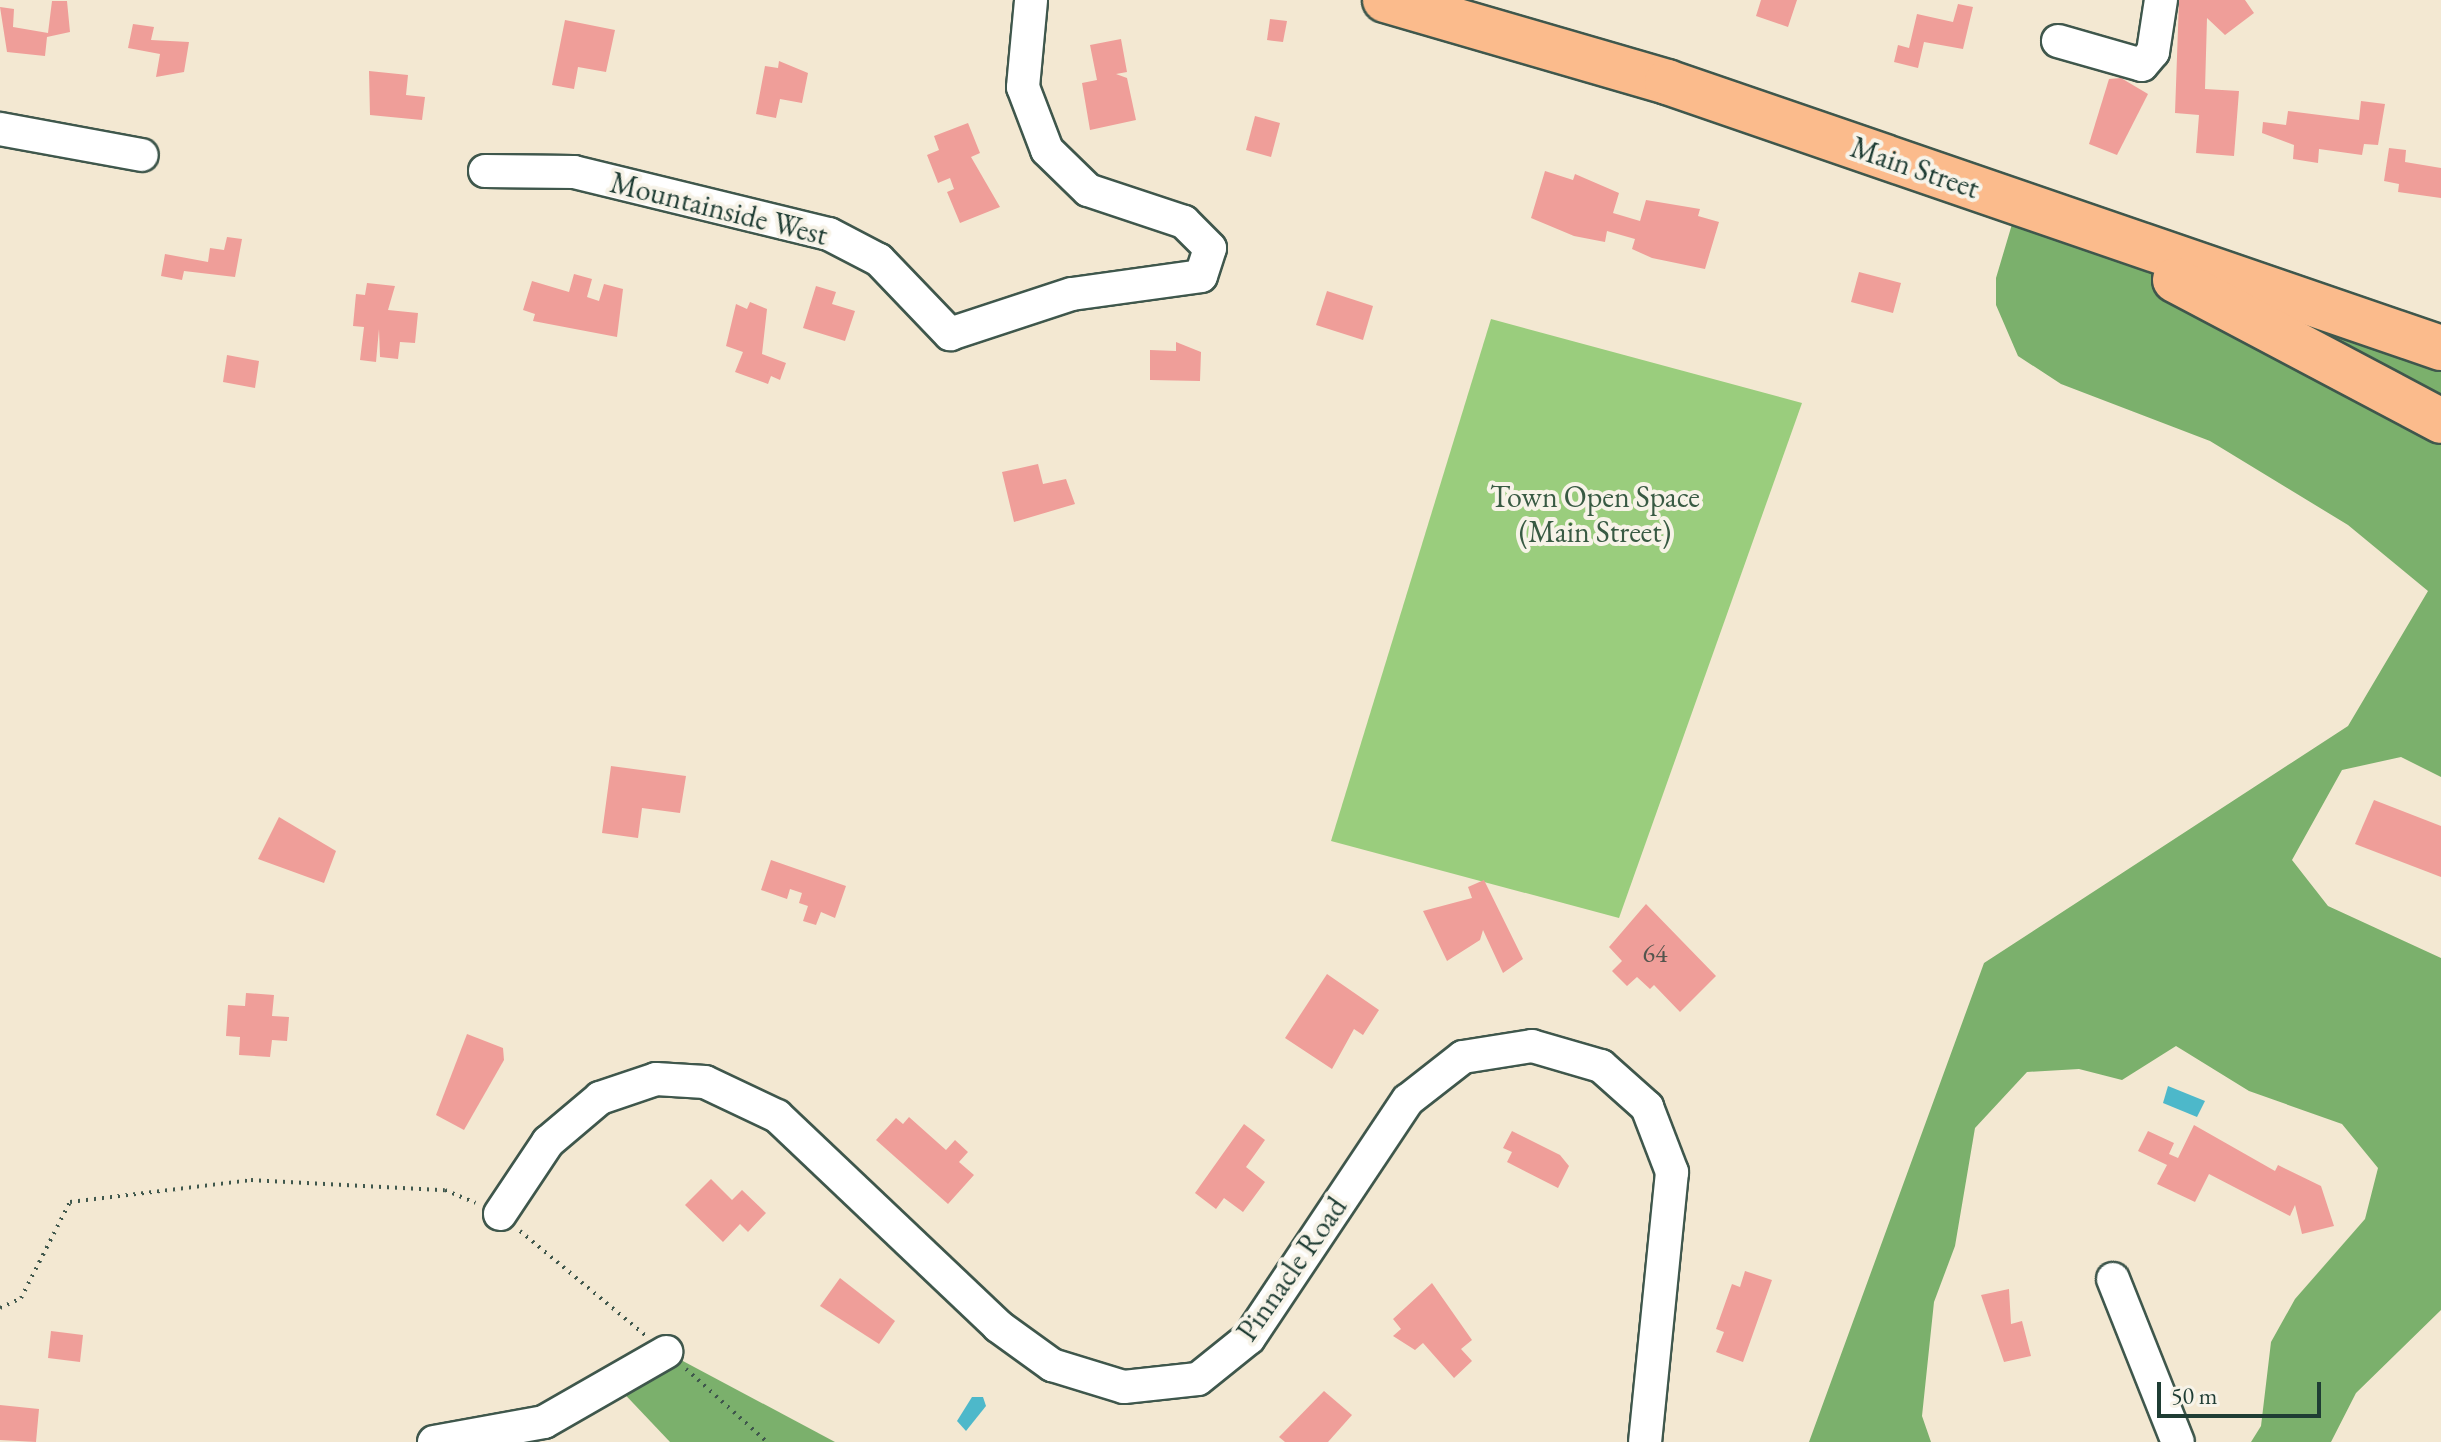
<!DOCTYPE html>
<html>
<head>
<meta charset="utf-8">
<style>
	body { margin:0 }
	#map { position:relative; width:2441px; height:1442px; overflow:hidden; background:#f3e8d2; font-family:"EB Garamond",serif }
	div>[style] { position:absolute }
	.green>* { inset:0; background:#9acd7d }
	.forest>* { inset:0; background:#7bb06c }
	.water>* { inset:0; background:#4db8ca }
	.building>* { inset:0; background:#ef9e99 }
	.path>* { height:4px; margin-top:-2px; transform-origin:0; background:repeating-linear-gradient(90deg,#3f574c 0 2px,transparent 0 8px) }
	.roads { filter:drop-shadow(2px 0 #3f574c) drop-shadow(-2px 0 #3f574c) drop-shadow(0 2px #3f574c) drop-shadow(0 -2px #3f574c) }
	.minor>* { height:32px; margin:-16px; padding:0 16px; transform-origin:16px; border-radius:16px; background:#fff }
	.highway>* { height:44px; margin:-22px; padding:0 22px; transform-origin:22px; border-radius:22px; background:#fbbb8c }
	span { translate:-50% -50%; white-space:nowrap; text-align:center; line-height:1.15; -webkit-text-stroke:8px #f7f3e8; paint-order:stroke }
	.number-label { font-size:26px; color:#53554d }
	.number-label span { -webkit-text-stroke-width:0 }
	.street-label { font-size:30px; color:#1f3d34 }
	.park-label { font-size:30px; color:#385a43 }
	.scale { position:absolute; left:2157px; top:1382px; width:164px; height:36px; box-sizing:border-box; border:4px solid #1f3d34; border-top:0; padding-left:10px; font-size:24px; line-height:28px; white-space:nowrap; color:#1f3d34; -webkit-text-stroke:6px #f7f3e8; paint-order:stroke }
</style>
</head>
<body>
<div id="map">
	<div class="green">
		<i style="clip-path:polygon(1491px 319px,1802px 403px,1619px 918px,1331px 841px)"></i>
	</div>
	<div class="forest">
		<i style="clip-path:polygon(2018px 204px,2441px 348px,2441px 777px,2401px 757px,2342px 770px,2292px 860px,2328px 906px,2441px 958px,2441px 1310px,2356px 1393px,2331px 1442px,2251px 1442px,2261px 1426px,2271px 1342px,2295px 1299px,2365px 1219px,2378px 1168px,2342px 1124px,2249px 1091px,2176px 1046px,2122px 1080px,2079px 1069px,2027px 1072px,1975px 1128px,1955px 1246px,1934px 1302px,1922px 1416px,1931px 1442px,1809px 1442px,1984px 963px,2348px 726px,2428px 591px,2348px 525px,2210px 441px,2061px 384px,2018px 356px,1996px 305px,1996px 278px)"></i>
		<i style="clip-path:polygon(666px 1352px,835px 1442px,670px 1442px,615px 1384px)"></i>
	</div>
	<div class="water">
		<i style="clip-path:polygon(2168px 1086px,2205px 1101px,2197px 1117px,2163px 1103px)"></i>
		<i style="clip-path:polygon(972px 1397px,983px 1397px,986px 1406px,966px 1431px,957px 1421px)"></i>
	</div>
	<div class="building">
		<i style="clip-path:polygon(1761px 0,1797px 0,1788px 27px,1756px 16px)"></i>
		<i style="clip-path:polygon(2179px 0,2245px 0,2254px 13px,2225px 35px,2207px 18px,2205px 89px,2239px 91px,2234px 156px,2196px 153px,2199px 115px,2175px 113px)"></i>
		<i style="clip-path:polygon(52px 1px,67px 1px,70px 32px,47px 37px,45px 56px,7px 52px,0 7px,14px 9px,13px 27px,48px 33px)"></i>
		<i style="clip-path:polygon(1958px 4px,1973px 7px,1963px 49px,1924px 42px,1918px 68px,1894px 62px,1898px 45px,1909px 48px,1917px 14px,1953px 22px)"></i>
		<i style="clip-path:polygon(1270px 19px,1287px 21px,1283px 42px,1267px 40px)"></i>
		<i style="clip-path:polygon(565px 20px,615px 30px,606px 72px,578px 67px,574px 89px,552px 85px)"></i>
		<i style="clip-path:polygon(133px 24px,154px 27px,151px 40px,189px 42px,184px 72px,156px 77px,160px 54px,128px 48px)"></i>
		<i style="clip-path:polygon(1121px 39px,1127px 72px,1116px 74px,1127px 78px,1136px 120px,1090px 130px,1082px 83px,1097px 80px,1090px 45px)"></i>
		<i style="clip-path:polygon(779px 61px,808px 73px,802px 103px,780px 99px,776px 118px,756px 114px,765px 66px,778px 68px)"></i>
		<i style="clip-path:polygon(369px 71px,408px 75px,406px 95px,425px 97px,422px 120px,370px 115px)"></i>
		<i style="clip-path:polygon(2121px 78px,2148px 94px,2117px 155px,2089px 144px,2109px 79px)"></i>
		<i style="clip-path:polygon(2361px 101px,2385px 104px,2378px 145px,2364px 144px,2362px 155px,2319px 149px,2318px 163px,2293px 159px,2294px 145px,2262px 133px,2263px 122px,2286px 125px,2288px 111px,2359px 120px)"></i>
		<i style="clip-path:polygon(1255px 116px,1280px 123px,1271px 157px,1246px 150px)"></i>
		<i style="clip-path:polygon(968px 123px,980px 153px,971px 157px,1000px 207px,960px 223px,947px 192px,954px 189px,950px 178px,938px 183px,927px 155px,939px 150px,934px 136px)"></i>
		<i style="clip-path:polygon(2389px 148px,2406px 150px,2405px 162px,2441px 168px,2441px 198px,2398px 192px,2399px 184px,2384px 181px)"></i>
		<i style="clip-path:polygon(1545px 171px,1573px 180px,1575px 174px,1619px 193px,1613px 213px,1640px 221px,1646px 200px,1700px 209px,1698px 216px,1719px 222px,1705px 269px,1652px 258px,1632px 249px,1635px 239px,1607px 231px,1605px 242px,1574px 236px,1531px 218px)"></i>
		<i style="clip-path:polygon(227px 237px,242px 239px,235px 277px,184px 271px,182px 280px,161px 276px,165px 254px,208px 262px,210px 248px,224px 250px)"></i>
		<i style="clip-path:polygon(1859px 272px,1901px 283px,1893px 313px,1851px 302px)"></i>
		<i style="clip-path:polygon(574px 274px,592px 279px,587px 297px,599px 301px,604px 284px,623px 289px,617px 337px,533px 321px,535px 314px,523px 310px,532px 281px,569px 292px)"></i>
		<i style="clip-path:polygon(367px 283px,395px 286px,388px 310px,418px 313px,415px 343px,400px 342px,398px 359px,380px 357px,379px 329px,376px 362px,360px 360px,364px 327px,353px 326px,356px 294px,365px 295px)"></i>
		<i style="clip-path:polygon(816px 286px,836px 292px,832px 304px,855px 311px,845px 341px,803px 328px)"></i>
		<i style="clip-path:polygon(1327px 291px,1373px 306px,1363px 340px,1316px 325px)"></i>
		<i style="clip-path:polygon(750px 302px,767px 309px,762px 354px,786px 363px,780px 380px,771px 376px,768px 384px,735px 372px,743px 352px,726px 346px,736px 304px,747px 309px)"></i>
		<i style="clip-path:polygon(1176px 342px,1201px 352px,1200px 381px,1150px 380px,1150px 350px,1176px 351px)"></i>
		<i style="clip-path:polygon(227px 355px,259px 361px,255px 388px,223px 382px)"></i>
		<i style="clip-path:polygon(1038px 464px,1043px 484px,1066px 479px,1075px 504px,1014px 522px,1002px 472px)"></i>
		<i style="clip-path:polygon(611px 766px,686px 776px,680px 813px,642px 808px,638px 838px,602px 833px)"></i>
		<i style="clip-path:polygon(2374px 800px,2441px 826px,2441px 877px,2355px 844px)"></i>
		<i style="clip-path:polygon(279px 817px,336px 851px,324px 883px,258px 859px)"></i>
		<i style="clip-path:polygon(771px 860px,846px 886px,835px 918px,821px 912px,816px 925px,803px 921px,808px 906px,799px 903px,802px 893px,790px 889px,787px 899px,761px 890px)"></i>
		<i style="clip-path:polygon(1484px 880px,1523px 959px,1503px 973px,1483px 930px,1480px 940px,1447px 961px,1423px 911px,1472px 898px,1468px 887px)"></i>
		<i style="clip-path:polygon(1646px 904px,1716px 976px,1680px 1012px,1654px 985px,1650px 989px,1637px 977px,1627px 986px,1612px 971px,1622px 961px,1609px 947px)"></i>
		<i style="clip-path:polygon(1327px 974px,1379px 1010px,1363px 1035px,1354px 1029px,1332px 1069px,1285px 1038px)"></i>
		<i style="clip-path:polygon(246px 993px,274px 995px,272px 1016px,289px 1017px,287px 1041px,272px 1040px,270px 1057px,239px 1055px,240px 1037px,226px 1036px,228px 1005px,245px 1006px)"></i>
		<i style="clip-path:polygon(467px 1034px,503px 1048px,504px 1060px,464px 1130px,436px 1115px)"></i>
		<i style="clip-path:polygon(909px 1117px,946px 1150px,955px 1140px,968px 1152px,959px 1162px,974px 1175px,948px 1204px,876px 1140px,896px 1118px,903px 1124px)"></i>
		<i style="clip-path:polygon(1244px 1124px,1265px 1140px,1246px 1167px,1265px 1182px,1243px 1212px,1224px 1198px,1216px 1209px,1195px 1193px)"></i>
		<i style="clip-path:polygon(2194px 1125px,2275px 1171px,2278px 1165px,2321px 1186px,2334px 1226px,2302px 1234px,2295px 1205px,2290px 1216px,2209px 1174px,2195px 1202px,2157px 1184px,2167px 1165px,2138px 1151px,2148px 1131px,2174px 1143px,2169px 1154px,2178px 1158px)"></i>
		<i style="clip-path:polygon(1512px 1131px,1560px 1155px,1569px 1166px,1558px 1188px,1507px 1162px,1512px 1152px,1503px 1148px)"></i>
		<i style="clip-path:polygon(711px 1179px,732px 1200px,742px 1190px,766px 1213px,748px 1232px,740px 1224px,723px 1242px,685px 1205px)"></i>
		<i style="clip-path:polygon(1745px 1271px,1772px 1280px,1743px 1362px,1716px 1352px,1724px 1332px,1716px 1329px,1732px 1284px,1740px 1287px)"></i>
		<i style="clip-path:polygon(840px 1278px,895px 1321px,879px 1344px,820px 1306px)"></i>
		<i style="clip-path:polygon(1432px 1283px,1472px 1340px,1461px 1349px,1472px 1361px,1454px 1378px,1423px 1343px,1415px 1350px,1393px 1336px,1401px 1329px,1393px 1319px)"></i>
		<i style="clip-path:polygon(2009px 1289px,2011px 1324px,2022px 1321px,2031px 1356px,2004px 1362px,1981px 1295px)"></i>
		<i style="clip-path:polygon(51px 1331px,83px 1335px,80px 1362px,48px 1358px)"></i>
		<i style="clip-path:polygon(1324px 1391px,1352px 1415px,1328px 1442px,1285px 1442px,1279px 1437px)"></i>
		<i style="clip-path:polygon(0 1405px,39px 1409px,36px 1442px,0 1440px)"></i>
	</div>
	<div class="path">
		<i style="left:520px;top:1231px;width:163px;rotate:39.8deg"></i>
		<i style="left:0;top:1308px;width:23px;rotate:-25deg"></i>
		<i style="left:21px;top:1298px;width:108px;rotate:-63deg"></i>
		<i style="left:70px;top:1202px;width:182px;rotate:-6.9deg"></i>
		<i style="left:251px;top:1180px;width:194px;rotate:3deg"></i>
		<i style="left:445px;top:1190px;width:33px;rotate:23deg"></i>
		<i style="left:686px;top:1369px;width:109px;rotate:42deg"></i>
	</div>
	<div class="roads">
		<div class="minor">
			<i style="left:2058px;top:41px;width:87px;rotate:15.9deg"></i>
			<i style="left:2142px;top:65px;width:17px;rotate:-50deg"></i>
			<i style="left:2153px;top:52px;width:53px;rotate:-81.3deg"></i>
			<i style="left:0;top:129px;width:144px;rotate:10.4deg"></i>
			<i style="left:485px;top:171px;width:89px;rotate:0.6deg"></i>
			<i style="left:574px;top:172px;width:262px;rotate:13.7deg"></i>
			<i style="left:829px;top:234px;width:56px;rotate:27.5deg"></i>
			<i style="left:879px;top:260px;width:103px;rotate:46.2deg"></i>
			<i style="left:950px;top:334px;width:128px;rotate:-18.2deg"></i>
			<i style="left:1072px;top:294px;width:130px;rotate:-7.9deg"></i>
			<i style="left:1201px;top:276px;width:29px;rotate:-72deg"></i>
			<i style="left:1210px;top:248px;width:37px;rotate:-135deg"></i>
			<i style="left:1184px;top:222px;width:101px;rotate:-161.6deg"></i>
			<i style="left:1088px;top:190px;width:57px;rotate:-135.7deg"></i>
			<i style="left:1047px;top:150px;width:67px;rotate:-110.9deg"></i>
			<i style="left:1023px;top:87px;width:87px;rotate:-84.7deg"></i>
			<i style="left:500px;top:1214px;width:87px;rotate:-56.3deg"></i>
			<i style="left:548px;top:1142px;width:68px;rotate:-40.2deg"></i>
			<i style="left:600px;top:1098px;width:59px;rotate:-18.7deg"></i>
			<i style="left:656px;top:1079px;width:49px;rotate:3.5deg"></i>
			<i style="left:705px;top:1082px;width:80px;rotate:25.3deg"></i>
			<i style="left:777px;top:1116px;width:305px;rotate:43.5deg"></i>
			<i style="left:998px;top:1326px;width:67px;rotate:35.8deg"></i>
			<i style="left:1052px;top:1365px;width:75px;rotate:17deg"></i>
			<i style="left:1124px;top:1387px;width:74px;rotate:-6.2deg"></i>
			<i style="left:1198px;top:1379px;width:65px;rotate:-38.8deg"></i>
			<i style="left:1249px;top:1338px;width:286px;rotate:-56.3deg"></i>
			<i style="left:1408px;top:1100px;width:70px;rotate:-38deg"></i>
			<i style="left:1463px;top:1057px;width:70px;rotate:-9.1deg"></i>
			<i style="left:1532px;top:1046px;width:72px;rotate:16.2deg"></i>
			<i style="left:1601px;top:1066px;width:62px;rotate:41.7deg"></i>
			<i style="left:1647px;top:1107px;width:70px;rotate:69deg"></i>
			<i style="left:1672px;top:1172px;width:271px;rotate:95.7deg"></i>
			<i style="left:2113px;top:1279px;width:175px;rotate:68.3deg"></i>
			<i style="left:434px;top:1442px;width:112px;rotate:-10.3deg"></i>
			<i style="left:544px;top:1422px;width:141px;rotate:-29.8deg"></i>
		</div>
		<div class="highway">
			<i style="left:1385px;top:0;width:294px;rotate:16.2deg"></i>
			<i style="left:1667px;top:82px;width:818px;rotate:18.97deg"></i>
			<i style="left:2175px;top:280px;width:301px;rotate:27.9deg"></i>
		</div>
	</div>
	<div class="number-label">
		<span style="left:1655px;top:954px">64</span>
	</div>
	<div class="street-label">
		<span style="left:1915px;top:168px;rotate:19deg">Main Street</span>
		<span style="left:719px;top:209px;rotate:14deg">Mountainside West</span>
		<span style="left:1292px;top:1269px;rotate:-55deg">Pinnacle Road</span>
	</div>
	<div class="park-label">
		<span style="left:1595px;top:514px">Town Open Space<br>(Main Street)</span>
	</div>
	<div class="scale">50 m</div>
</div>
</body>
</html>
